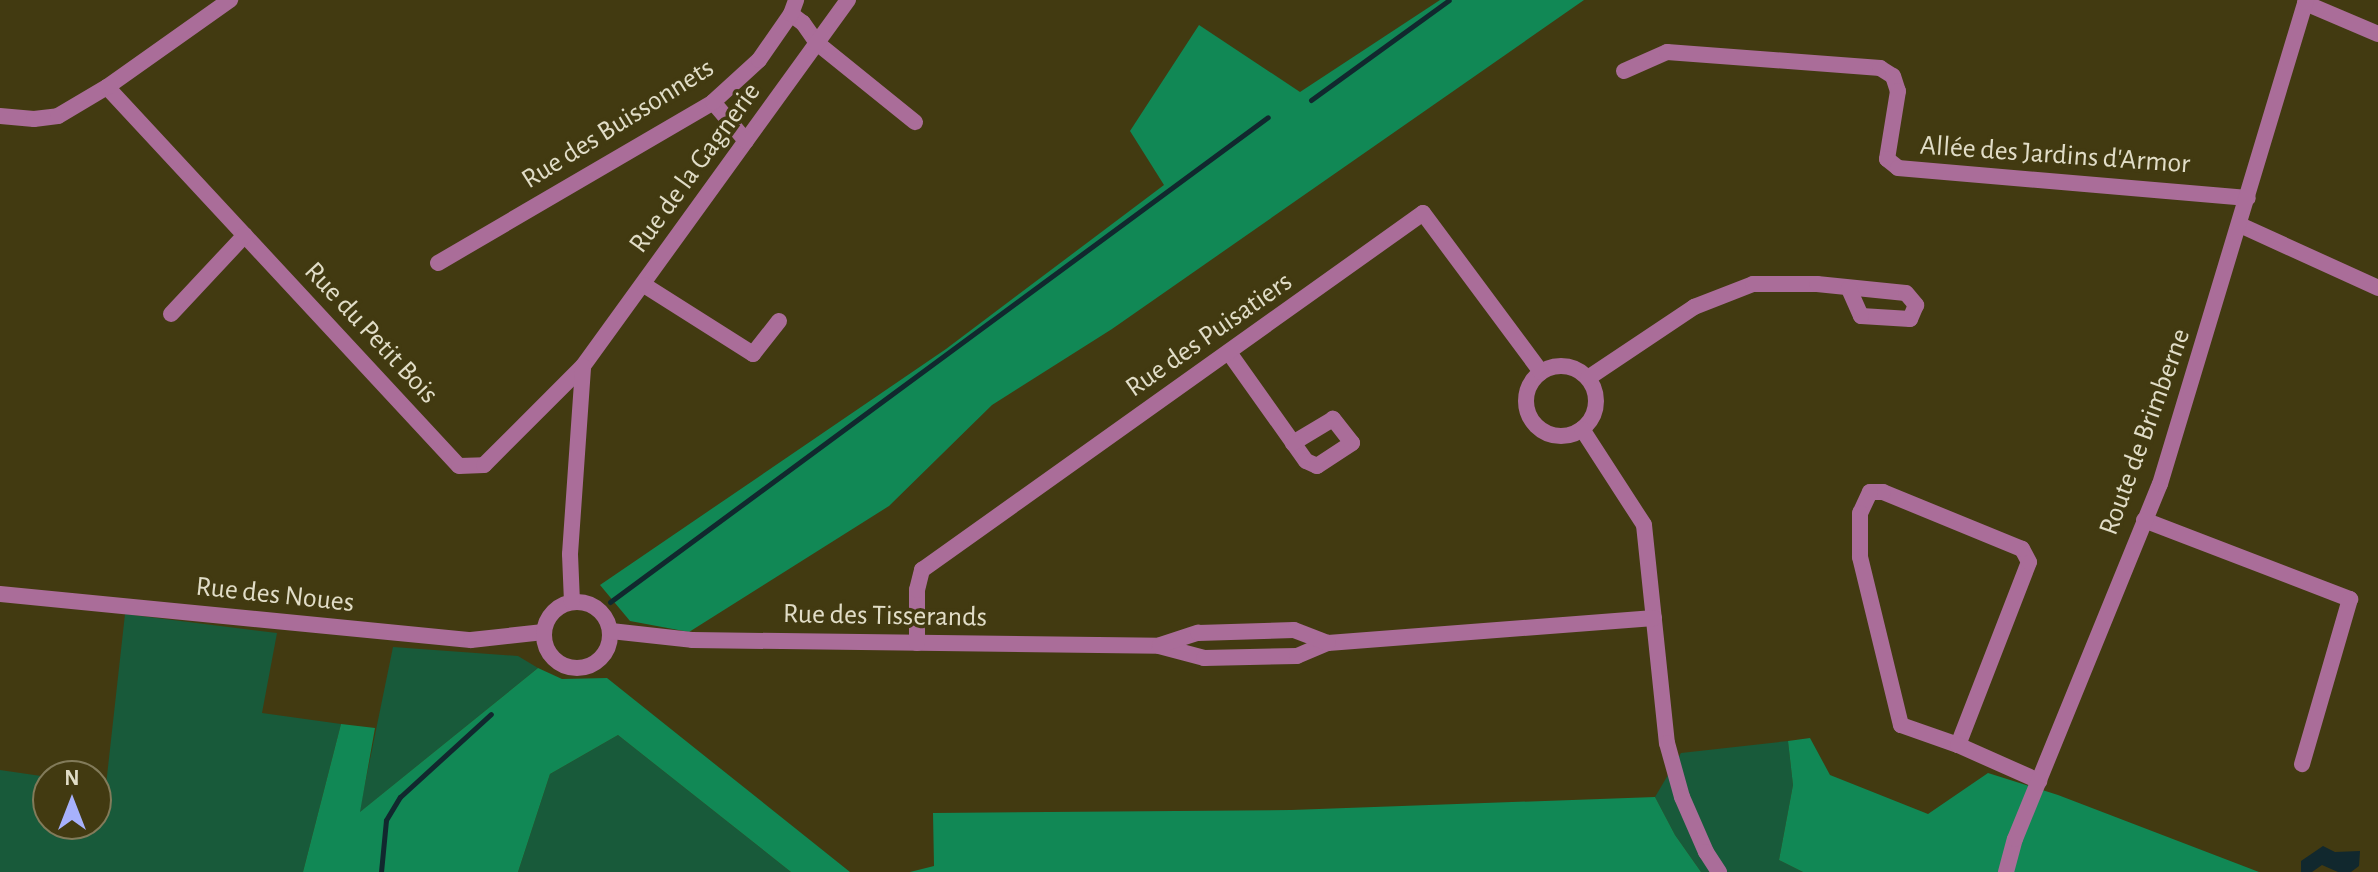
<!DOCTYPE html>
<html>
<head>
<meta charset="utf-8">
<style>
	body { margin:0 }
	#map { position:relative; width:2378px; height:872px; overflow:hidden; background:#423a11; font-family:"Alegreya Sans",sans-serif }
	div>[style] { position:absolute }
	.green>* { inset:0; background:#185a3a }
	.forest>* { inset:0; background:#185 }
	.water>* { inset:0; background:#11282e }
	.stream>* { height:5px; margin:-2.5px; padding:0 2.5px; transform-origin:2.5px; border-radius:2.5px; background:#11282e }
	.minor>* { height:16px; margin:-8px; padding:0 8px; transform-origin:8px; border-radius:8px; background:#aa6d99 }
	.minor>.ring { margin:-8px; padding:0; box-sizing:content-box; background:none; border:16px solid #aa6d99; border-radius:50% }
	.tertiary>* { height:16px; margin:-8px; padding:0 8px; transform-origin:8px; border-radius:8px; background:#aa6d99 }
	span { translate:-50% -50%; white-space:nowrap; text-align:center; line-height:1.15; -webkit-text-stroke:7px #423a11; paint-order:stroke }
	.street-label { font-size:28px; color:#e1ddc7 }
	.north { position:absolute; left:32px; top:760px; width:80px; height:80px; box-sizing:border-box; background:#423a11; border:2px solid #827b5a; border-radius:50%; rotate:0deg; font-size:22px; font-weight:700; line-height:32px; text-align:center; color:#e1ddc7 }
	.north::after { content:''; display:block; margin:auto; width:28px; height:36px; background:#a7b1fc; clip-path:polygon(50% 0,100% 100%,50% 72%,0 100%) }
</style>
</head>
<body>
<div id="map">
	<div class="green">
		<i style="clip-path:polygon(125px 614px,277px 633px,262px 713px,341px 724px,303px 872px,0 872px,0 770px,48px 777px,48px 824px,96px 824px,96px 784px,106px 785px)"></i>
		<i style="clip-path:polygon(393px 647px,518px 656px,538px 668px,359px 813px)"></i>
		<i style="clip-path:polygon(618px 735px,791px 872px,518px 872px,550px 774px)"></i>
		<i style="clip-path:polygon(1788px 741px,1793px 785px,1779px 860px,1803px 872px,1701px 872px,1675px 835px,1655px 797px,1681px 753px)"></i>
	</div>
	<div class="forest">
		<i style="clip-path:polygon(1440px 0,1584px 0,1112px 329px,992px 405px,889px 506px,689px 632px,630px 621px,600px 585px,946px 349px,1164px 185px,1130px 131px,1199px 25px,1300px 92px)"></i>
		<i style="clip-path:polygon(538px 668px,562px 679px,607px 678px,850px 872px,791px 872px,618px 735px,550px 774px,518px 872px,303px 872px,341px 724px,375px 728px,360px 812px)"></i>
		<i style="clip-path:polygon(1810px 738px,1830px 775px,1928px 814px,1988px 773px,2058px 795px,2259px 872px,1803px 872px,1779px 860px,1793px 785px,1788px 741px)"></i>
		<i style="clip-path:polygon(1655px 797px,1675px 835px,1701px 872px,910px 872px,934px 866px,933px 813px,1291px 810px)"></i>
	</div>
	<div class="water">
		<i style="clip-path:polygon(2323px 846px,2335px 852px,2360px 851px,2359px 866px,2351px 872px,2338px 872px,2322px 865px,2312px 872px,2301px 872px,2301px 861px)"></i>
	</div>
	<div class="stream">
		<i style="left:1311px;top:100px;width:170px;rotate:-35.9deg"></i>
		<i style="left:610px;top:602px;width:817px;rotate:-36.39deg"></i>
		<i style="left:381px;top:872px;width:52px;rotate:-84.5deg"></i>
		<i style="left:386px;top:820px;width:27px;rotate:-59deg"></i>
		<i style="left:400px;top:797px;width:123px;rotate:-42.4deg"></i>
	</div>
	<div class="minor">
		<i style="left:2305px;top:3px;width:79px;rotate:23deg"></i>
		<i style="left:791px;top:14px;width:15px;rotate:37deg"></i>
		<i style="left:803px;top:23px;width:24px;rotate:55deg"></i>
		<i style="left:817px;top:43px;width:126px;rotate:38.9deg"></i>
		<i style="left:1624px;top:71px;width:47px;rotate:-23.8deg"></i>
		<i style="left:1667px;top:52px;width:214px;rotate:4.3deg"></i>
		<i style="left:1880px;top:68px;width:15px;rotate:32deg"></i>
		<i style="left:1893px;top:76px;width:16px;rotate:72deg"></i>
		<i style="left:1898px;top:91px;width:69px;rotate:99.2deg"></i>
		<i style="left:1887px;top:159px;width:14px;rotate:39deg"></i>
		<i style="left:1898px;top:168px;width:351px;rotate:4.9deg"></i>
		<i style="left:107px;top:87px;width:517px;rotate:47.12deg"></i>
		<i style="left:459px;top:466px;width:25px;rotate:-2deg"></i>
		<i style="left:484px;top:465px;width:140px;rotate:-45deg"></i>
		<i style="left:583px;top:366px;width:452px;rotate:-54.1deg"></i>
		<i style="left:713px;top:102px;width:51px;rotate:49.8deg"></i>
		<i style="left:0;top:116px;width:34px;rotate:5deg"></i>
		<i style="left:34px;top:119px;width:24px;rotate:-7deg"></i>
		<i style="left:58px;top:116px;width:57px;rotate:-30.6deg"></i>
		<i style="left:107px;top:87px;width:151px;rotate:-35.3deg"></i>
		<i style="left:2240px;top:225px;width:152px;rotate:24.5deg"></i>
		<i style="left:438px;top:263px;width:319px;rotate:-30.3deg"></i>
		<i style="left:713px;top:102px;width:62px;rotate:-42.4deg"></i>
		<i style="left:759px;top:60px;width:56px;rotate:-55.2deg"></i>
		<i style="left:791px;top:14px;width:15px;rotate:-70deg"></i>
		<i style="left:644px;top:285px;width:129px;rotate:32.3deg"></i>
		<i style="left:753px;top:354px;width:42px;rotate:-51.8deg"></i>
		<i style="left:171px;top:314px;width:108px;rotate:-46.9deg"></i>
		<i style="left:1230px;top:354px;width:131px;rotate:54.6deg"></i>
		<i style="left:1306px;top:461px;width:12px;rotate:24deg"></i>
		<i style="left:1317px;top:466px;width:42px;rotate:-33.3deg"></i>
		<i style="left:1352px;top:443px;width:31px;rotate:-128deg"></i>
		<i style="left:1333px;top:419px;width:47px;rotate:149deg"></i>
		<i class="ring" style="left:1526px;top:366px;width:54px;height:54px"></i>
		<i style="left:1588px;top:378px;width:128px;rotate:-33.8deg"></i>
		<i style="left:1694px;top:307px;width:63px;rotate:-21.3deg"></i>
		<i style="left:1753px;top:284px;width:64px"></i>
		<i style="left:1817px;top:284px;width:89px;rotate:5.8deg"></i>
		<i style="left:1906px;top:293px;width:16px;rotate:50deg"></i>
		<i style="left:1916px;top:305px;width:15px;rotate:113deg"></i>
		<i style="left:1910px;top:319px;width:49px;rotate:-176.5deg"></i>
		<i style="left:1861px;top:316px;width:30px;rotate:-114deg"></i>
		<i style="left:1582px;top:429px;width:114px;rotate:57.1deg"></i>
		<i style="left:1644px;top:525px;width:219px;rotate:84deg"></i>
		<i style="left:1667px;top:743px;width:56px;rotate:74.5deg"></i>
		<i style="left:1682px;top:797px;width:60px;rotate:66.4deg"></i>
		<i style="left:1706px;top:852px;width:24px;rotate:57deg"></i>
		<i style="left:2144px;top:520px;width:221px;rotate:21deg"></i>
		<i style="left:2350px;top:599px;width:172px;rotate:106.2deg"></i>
		<i style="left:0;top:594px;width:473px;rotate:5.6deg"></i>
		<i style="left:471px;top:640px;width:73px;rotate:-6.3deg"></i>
		<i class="ring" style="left:544px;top:602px;width:50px;height:50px"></i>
		<i style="left:572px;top:602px;width:48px;rotate:-92.4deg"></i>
		<i style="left:570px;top:554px;width:188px;rotate:-86deg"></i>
		<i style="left:611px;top:631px;width:81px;rotate:6.3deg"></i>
		<i style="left:692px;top:640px;width:467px;rotate:0.7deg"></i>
		<i style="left:1159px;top:646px;width:47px;rotate:14.9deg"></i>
		<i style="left:1204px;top:658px;width:93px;rotate:-1.2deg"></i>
		<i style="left:1297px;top:656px;width:34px;rotate:-23deg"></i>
		<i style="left:1328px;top:643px;width:327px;rotate:-4.4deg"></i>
		<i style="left:917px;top:643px;width:53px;rotate:-90deg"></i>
		<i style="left:917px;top:590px;width:21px;rotate:-76deg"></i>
		<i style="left:922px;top:570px;width:615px;rotate:-35.47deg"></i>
		<i style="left:1423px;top:213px;width:198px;rotate:53.4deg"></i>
		<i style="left:1160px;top:645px;width:40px;rotate:-18deg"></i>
		<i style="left:1198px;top:633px;width:96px;rotate:-1.8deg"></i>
		<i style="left:1294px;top:630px;width:36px;rotate:21deg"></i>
		<i style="left:1958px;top:745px;width:196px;rotate:-68.8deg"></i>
		<i style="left:2029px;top:562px;width:15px;rotate:-118deg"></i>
		<i style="left:2022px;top:549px;width:150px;rotate:-157.7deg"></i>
		<i style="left:1883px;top:492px;width:13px;rotate:180deg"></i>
		<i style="left:1870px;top:492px;width:23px;rotate:115deg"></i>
		<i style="left:1860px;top:513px;width:44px;rotate:90deg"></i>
		<i style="left:1860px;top:557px;width:173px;rotate:76.3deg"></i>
		<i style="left:1901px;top:725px;width:60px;rotate:19.3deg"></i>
		<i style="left:1958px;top:745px;width:89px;rotate:24deg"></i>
	</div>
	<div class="tertiary">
		<i style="left:2006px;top:872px;width:34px;rotate:-75deg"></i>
		<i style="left:2015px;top:839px;width:383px;rotate:-67.8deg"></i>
		<i style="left:2160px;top:484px;width:506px;rotate:-73.21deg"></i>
	</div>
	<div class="street-label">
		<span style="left:618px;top:124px;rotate:-32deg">Rue des Buissonnets</span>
		<span style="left:2055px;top:155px;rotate:4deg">Allée des Jardins d'Armor</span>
		<span style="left:695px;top:168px;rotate:-54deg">Rue de la Gagnerie</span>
		<span style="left:371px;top:333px;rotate:47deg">Rue du Petit Bois</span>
		<span style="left:1209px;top:335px;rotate:-35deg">Rue des Puisatiers</span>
		<span style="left:2145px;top:432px;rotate:-70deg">Route de Brimberne</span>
		<span style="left:275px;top:595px;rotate:6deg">Rue des Noues</span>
		<span style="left:885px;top:616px;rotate:1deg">Rue des Tisserands</span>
	</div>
	<div class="north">N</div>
</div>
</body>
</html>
